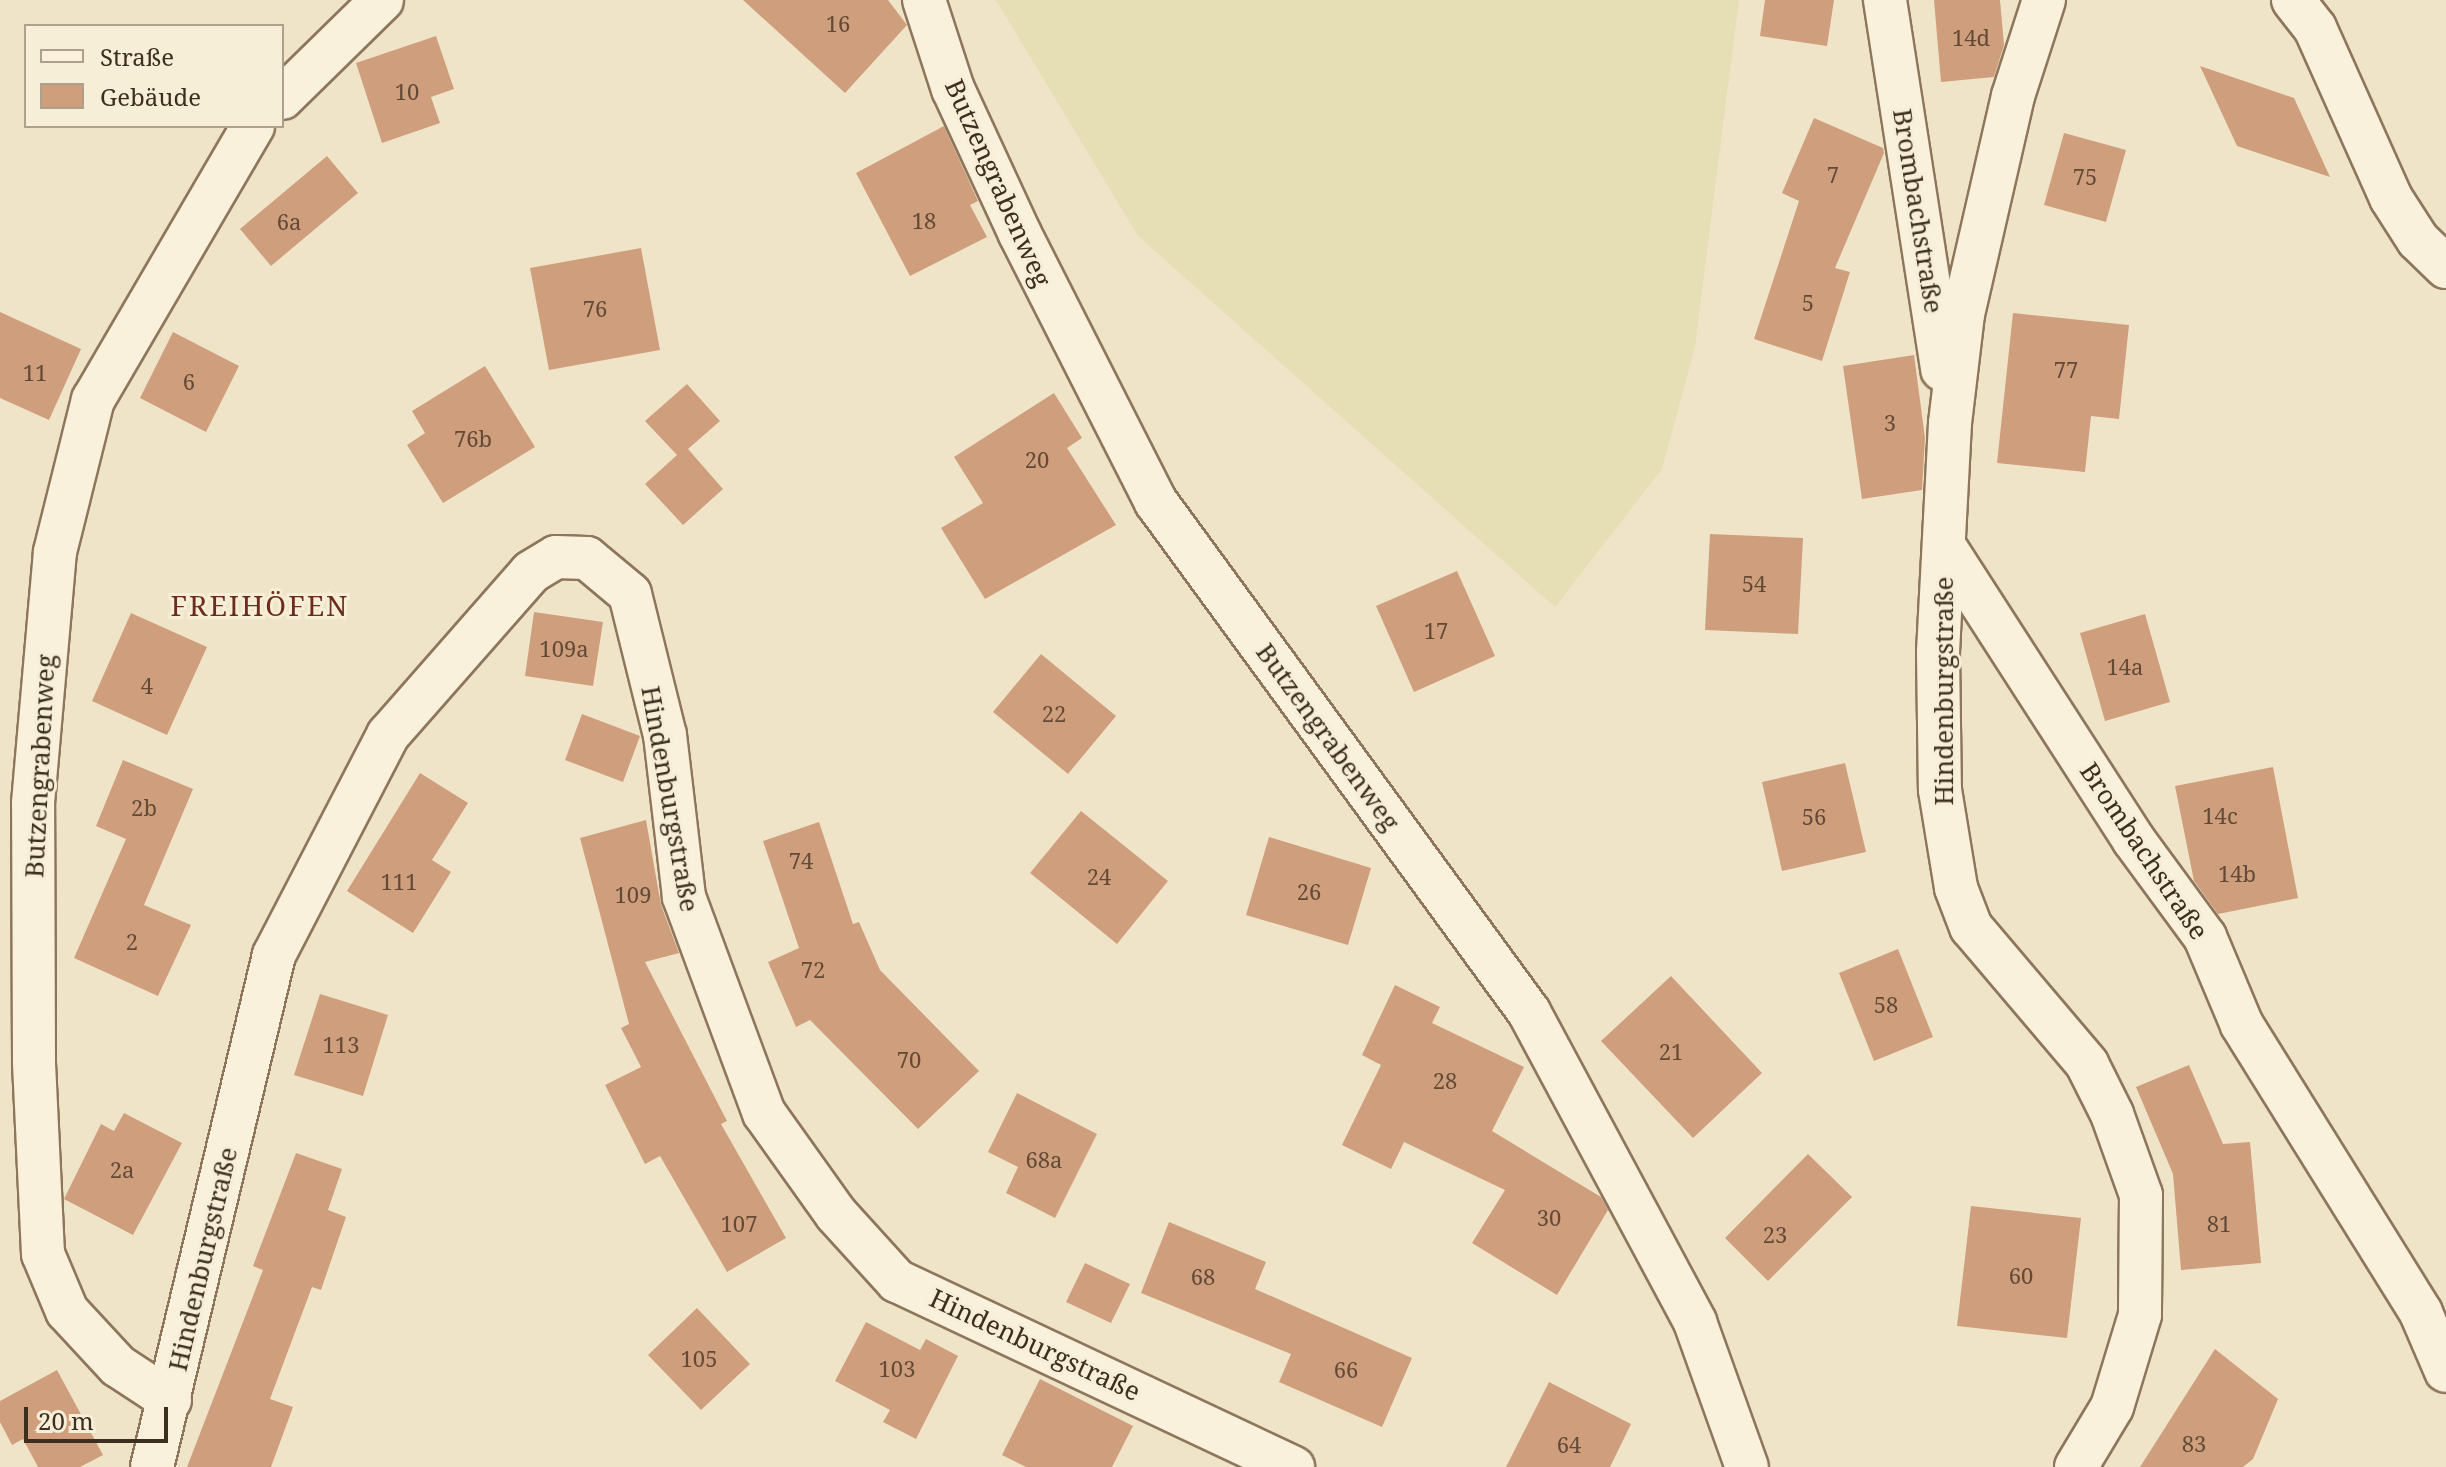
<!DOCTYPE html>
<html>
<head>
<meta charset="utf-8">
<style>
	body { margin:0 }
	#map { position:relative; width:2446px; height:1467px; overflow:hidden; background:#f0e4c8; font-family:"Noto Serif",serif }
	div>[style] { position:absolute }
	.farmland>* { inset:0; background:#e6deb5 }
	.building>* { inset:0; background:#cf9f7d }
	.roads { filter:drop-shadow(2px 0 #8d765c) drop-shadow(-2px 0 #8d765c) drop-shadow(0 2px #8d765c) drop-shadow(0 -2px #8d765c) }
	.minor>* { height:42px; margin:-21px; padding:0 21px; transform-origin:21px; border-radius:21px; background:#faf1dc }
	span { translate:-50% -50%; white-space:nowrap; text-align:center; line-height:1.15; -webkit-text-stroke:6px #f7eed8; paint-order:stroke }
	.number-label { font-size:22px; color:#624a37 }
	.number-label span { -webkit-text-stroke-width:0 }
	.street-label { font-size:26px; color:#3d2e20 }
	.neighbourhood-label { font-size:28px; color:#6b2e1e; letter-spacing:2px }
	.legend { position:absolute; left:24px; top:24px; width:260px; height:104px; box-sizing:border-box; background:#f7eed8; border:2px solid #ada18e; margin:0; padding:10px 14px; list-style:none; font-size:24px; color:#3d2e20 }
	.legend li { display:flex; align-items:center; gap:16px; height:40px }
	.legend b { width:40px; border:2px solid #ada18e }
	.scale { position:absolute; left:24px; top:1407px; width:144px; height:36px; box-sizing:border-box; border:4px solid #3d2e20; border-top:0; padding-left:10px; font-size:24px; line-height:28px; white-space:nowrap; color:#3d2e20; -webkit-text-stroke:6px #f7eed8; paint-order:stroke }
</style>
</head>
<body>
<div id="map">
	<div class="farmland">
		<i style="clip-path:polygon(996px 0,1739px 0,1695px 347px,1662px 469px,1555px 607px,1138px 236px)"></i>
	</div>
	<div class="building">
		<i style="clip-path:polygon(743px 0,888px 0,907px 25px,845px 93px)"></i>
		<i style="clip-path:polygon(1765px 0,1834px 0,1827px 46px,1760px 36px)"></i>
		<i style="clip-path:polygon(1934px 0,2000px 0,2004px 45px,1994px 77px,1941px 82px)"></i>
		<i style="clip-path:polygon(436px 36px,454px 89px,431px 97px,440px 123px,382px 143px,356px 63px)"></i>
		<i style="clip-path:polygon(2200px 66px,2294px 98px,2330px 177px,2237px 146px)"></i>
		<i style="clip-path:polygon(1814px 118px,1883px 148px,1884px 153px,1835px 268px,1850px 272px,1822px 361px,1754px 339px,1799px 201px,1782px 193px)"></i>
		<i style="clip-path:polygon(944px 126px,978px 201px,970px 205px,987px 237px,910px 276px,856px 173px)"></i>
		<i style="clip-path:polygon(2064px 133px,2126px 150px,2106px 222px,2044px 205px)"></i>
		<i style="clip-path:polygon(327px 156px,358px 193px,271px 266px,240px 229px)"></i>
		<i style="clip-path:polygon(641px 248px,660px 350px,549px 370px,530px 268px)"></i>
		<i style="clip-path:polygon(0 312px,81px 349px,49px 420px,0 398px)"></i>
		<i style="clip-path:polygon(2013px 313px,2129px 325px,2119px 419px,2091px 416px,2085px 472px,1997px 463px)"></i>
		<i style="clip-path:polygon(173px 332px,239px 366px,206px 432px,140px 398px)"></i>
		<i style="clip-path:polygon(1914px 355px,1925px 438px,1922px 490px,1862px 499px,1843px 366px)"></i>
		<i style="clip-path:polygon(485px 366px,535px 447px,443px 503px,407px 445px,425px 433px,412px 411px)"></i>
		<i style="clip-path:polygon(687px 384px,720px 421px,688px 449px,723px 489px,683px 525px,645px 484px,677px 455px,645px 421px)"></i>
		<i style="clip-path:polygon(1054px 393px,1082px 438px,1067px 448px,1116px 525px,985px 599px,941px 528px,983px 503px,954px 457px)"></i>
		<i style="clip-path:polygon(1710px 534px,1803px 538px,1798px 634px,1705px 630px)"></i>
		<i style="clip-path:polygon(1457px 571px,1495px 656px,1414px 692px,1376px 606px)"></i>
		<i style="clip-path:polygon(534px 612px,603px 622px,593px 686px,525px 676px)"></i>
		<i style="clip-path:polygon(131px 613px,207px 647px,167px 735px,92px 701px)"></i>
		<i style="clip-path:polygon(2145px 614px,2170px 702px,2105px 721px,2080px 633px)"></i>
		<i style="clip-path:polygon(1041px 654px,1116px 716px,1068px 774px,993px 712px)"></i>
		<i style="clip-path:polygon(582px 714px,640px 736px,623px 782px,565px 760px)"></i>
		<i style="clip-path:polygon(123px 760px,193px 789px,144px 905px,191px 925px,158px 996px,74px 958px,126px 839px,96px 826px)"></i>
		<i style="clip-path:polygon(1845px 763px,1866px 852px,1782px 871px,1762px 782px)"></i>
		<i style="clip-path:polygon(2273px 767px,2298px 898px,2218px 914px,2194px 881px,2175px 786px)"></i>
		<i style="clip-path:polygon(420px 773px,468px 803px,432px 860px,451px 872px,413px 933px,347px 891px)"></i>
		<i style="clip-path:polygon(1081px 811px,1168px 881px,1117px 944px,1030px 873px)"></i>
		<i style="clip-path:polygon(646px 820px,661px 905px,679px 953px,645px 962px,727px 1121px,721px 1124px,786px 1238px,727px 1272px,660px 1156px,645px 1164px,605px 1085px,641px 1067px,621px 1028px,629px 1024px,580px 838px)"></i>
		<i style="clip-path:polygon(819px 822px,853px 924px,859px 922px,880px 970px,979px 1071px,918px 1129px,810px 1020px,796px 1027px,768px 962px,799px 948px,763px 841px)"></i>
		<i style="clip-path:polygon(1269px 837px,1371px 868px,1348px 945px,1246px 915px)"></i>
		<i style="clip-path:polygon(1898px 949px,1933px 1037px,1874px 1061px,1839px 973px)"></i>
		<i style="clip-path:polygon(1671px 976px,1762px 1073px,1693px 1138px,1601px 1041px)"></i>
		<i style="clip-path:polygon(1395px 985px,1440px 1007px,1432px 1023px,1524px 1067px,1492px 1131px,1601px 1197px,1608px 1210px,1557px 1295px,1472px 1243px,1505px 1190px,1404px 1142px,1391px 1169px,1342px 1145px,1381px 1065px,1362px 1055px)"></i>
		<i style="clip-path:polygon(320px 994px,388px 1015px,363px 1096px,294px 1075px)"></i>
		<i style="clip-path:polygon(2189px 1065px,2223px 1144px,2250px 1142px,2261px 1263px,2181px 1270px,2173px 1174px,2136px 1087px)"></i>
		<i style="clip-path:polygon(1017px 1093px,1097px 1134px,1055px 1218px,1006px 1193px,1018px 1167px,988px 1152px)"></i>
		<i style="clip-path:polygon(124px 1113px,182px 1143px,133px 1235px,64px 1199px,101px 1124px,114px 1131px)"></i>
		<i style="clip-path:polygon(296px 1153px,342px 1169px,328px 1210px,346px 1217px,321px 1290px,312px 1287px,270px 1399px,293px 1407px,271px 1467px,187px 1467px,263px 1270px,253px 1266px)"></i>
		<i style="clip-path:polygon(1808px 1154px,1852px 1197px,1768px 1281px,1725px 1238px)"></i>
		<i style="clip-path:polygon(1971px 1206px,2081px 1218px,2067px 1338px,1957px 1326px)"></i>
		<i style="clip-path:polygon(1169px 1222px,1266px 1262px,1255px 1289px,1412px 1358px,1382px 1427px,1279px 1382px,1291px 1354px,1141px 1293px)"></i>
		<i style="clip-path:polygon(1085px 1263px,1130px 1284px,1111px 1323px,1066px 1302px)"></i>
		<i style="clip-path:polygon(697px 1308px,750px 1364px,701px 1410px,648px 1355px)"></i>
		<i style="clip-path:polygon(866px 1322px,920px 1350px,926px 1339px,958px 1356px,916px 1439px,883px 1422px,890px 1410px,835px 1381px)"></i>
		<i style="clip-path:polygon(2215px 1349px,2278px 1399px,2253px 1459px,2243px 1467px,2140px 1467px)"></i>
		<i style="clip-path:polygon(57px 1370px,103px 1455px,80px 1467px,38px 1467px,23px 1439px,12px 1445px,0 1422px,0 1401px)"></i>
		<i style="clip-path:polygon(1040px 1379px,1133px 1426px,1112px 1467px,1026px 1467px,1002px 1455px)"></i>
		<i style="clip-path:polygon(1549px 1382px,1631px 1424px,1610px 1467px,1506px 1467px)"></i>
	</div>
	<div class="roads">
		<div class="minor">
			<i style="left:924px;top:0;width:94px;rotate:72deg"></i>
			<i style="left:953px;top:89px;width:160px;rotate:65.2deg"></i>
			<i style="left:1020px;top:234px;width:301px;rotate:63.1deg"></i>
			<i style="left:1156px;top:502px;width:632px;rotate:53.82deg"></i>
			<i style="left:1529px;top:1012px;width:352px;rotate:61.8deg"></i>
			<i style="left:1695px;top:1322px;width:154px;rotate:70.3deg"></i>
			<i style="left:1885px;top:0;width:374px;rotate:81.2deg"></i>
			<i style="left:2044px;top:0;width:101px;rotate:107.9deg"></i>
			<i style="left:2013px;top:96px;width:224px;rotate:102.9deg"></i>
			<i style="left:1963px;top:314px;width:110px;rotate:96.8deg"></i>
			<i style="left:1950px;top:423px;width:229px;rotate:93deg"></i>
			<i style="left:1938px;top:652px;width:138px;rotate:89.2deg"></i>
			<i style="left:1940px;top:790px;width:99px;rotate:80.7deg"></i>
			<i style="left:1956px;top:888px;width:42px;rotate:69deg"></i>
			<i style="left:1971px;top:927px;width:180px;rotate:49.7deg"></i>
			<i style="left:2087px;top:1064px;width:56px;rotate:63.4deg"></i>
			<i style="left:2112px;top:1114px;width:86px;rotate:70.3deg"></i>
			<i style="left:2141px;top:1195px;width:120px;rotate:90.5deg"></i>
			<i style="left:2140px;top:1315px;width:96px;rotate:106.9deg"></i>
			<i style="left:2112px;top:1407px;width:70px;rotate:121deg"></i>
			<i style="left:2293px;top:0;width:36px;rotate:52deg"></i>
			<i style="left:2315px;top:28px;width:186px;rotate:65.9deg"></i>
			<i style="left:2391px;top:198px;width:50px;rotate:57.3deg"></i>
			<i style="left:2418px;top:240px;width:39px;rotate:44deg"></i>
			<i style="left:282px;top:98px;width:140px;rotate:-44.4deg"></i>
			<i style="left:1945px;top:547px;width:347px;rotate:57.2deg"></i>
			<i style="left:2133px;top:839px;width:122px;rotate:53.7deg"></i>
			<i style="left:2205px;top:937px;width:95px;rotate:67.2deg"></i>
			<i style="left:2242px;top:1025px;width:339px;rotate:58.1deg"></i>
			<i style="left:2421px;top:1313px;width:63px;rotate:66.7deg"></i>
			<i style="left:170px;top:1400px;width:62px;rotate:-146.8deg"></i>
			<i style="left:118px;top:1366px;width:75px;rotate:-132.8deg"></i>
			<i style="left:67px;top:1311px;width:62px;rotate:-112.8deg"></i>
			<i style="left:43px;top:1254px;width:193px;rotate:-92.7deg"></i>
			<i style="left:34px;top:1061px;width:258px;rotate:-90.2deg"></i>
			<i style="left:33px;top:803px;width:252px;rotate:-85deg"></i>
			<i style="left:55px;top:552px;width:157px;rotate:-76deg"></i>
			<i style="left:93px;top:400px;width:317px;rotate:-59.7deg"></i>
			<i style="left:152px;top:1467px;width:526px;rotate:-76.6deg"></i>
			<i style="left:274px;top:955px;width:248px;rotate:-62.6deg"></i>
			<i style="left:388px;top:735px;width:217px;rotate:-48.7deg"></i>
			<i style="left:531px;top:572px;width:29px;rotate:-31deg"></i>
			<i style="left:556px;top:557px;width:31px;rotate:2deg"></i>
			<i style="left:587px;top:558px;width:56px;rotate:39.9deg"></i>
			<i style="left:630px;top:594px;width:145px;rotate:76.1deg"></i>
			<i style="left:665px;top:735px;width:163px;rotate:83.3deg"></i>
			<i style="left:684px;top:897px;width:230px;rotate:69.7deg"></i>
			<i style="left:764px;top:1113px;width:124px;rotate:54.5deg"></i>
			<i style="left:836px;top:1214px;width:91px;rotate:47.7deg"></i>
			<i style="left:897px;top:1281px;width:438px;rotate:25.2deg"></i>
		</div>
	</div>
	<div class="number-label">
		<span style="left:838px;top:24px">16</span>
		<span style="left:1971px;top:38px">14d</span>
		<span style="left:407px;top:92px">10</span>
		<span style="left:1833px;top:175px">7</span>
		<span style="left:2085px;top:177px">75</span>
		<span style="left:924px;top:221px">18</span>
		<span style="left:289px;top:222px">6a</span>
		<span style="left:1808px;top:303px">5</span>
		<span style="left:595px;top:309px">76</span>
		<span style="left:2066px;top:370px">77</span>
		<span style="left:35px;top:373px">11</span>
		<span style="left:189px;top:382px">6</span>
		<span style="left:1890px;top:423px">3</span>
		<span style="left:473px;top:439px">76b</span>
		<span style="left:1037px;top:460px">20</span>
		<span style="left:1754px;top:584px">54</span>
		<span style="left:1436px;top:631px">17</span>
		<span style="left:564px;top:649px">109a</span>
		<span style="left:2125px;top:667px">14a</span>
		<span style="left:147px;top:686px">4</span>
		<span style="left:1054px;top:714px">22</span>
		<span style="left:144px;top:808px">2b</span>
		<span style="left:2220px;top:816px">14c</span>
		<span style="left:1814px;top:817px">56</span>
		<span style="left:801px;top:861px">74</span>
		<span style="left:2237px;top:874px">14b</span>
		<span style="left:1099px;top:877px">24</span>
		<span style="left:399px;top:882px">111</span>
		<span style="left:1309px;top:892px">26</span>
		<span style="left:633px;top:895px">109</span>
		<span style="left:132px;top:942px">2</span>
		<span style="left:813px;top:970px">72</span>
		<span style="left:1886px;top:1005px">58</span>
		<span style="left:341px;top:1045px">113</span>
		<span style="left:1671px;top:1052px">21</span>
		<span style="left:909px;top:1060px">70</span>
		<span style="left:1445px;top:1081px">28</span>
		<span style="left:1044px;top:1160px">68a</span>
		<span style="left:122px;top:1170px">2a</span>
		<span style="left:1549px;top:1218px">30</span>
		<span style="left:739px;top:1224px">107</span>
		<span style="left:2219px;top:1224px">81</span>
		<span style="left:1775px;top:1235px">23</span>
		<span style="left:2021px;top:1276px">60</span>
		<span style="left:1203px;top:1277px">68</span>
		<span style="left:699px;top:1359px">105</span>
		<span style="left:897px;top:1369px">103</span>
		<span style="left:1346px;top:1370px">66</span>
		<span style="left:2194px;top:1444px">83</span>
		<span style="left:1569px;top:1445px">64</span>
	</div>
	<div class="street-label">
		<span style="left:998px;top:183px;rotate:66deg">Butzengrabenweg</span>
		<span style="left:1918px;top:211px;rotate:81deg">Brombachstraße</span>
		<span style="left:1944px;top:691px;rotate:-90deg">Hindenburgstraße</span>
		<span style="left:1328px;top:737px;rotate:54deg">Butzengrabenweg</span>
		<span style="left:40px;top:766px;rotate:-87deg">Butzengrabenweg</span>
		<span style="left:670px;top:799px;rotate:80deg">Hindenburgstraße</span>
		<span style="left:2144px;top:851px;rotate:56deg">Brombachstraße</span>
		<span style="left:203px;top:1259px;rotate:-77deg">Hindenburgstraße</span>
		<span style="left:1035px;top:1345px;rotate:25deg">Hindenburgstraße</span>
	</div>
	<div class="neighbourhood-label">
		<span style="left:260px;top:605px">FREIHÖFEN</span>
	</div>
	<ul class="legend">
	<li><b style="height:10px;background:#faf1dc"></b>Straße</li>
	<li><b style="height:22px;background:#cf9f7d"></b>Gebäude</li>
	</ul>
	<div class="scale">20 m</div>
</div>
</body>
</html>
